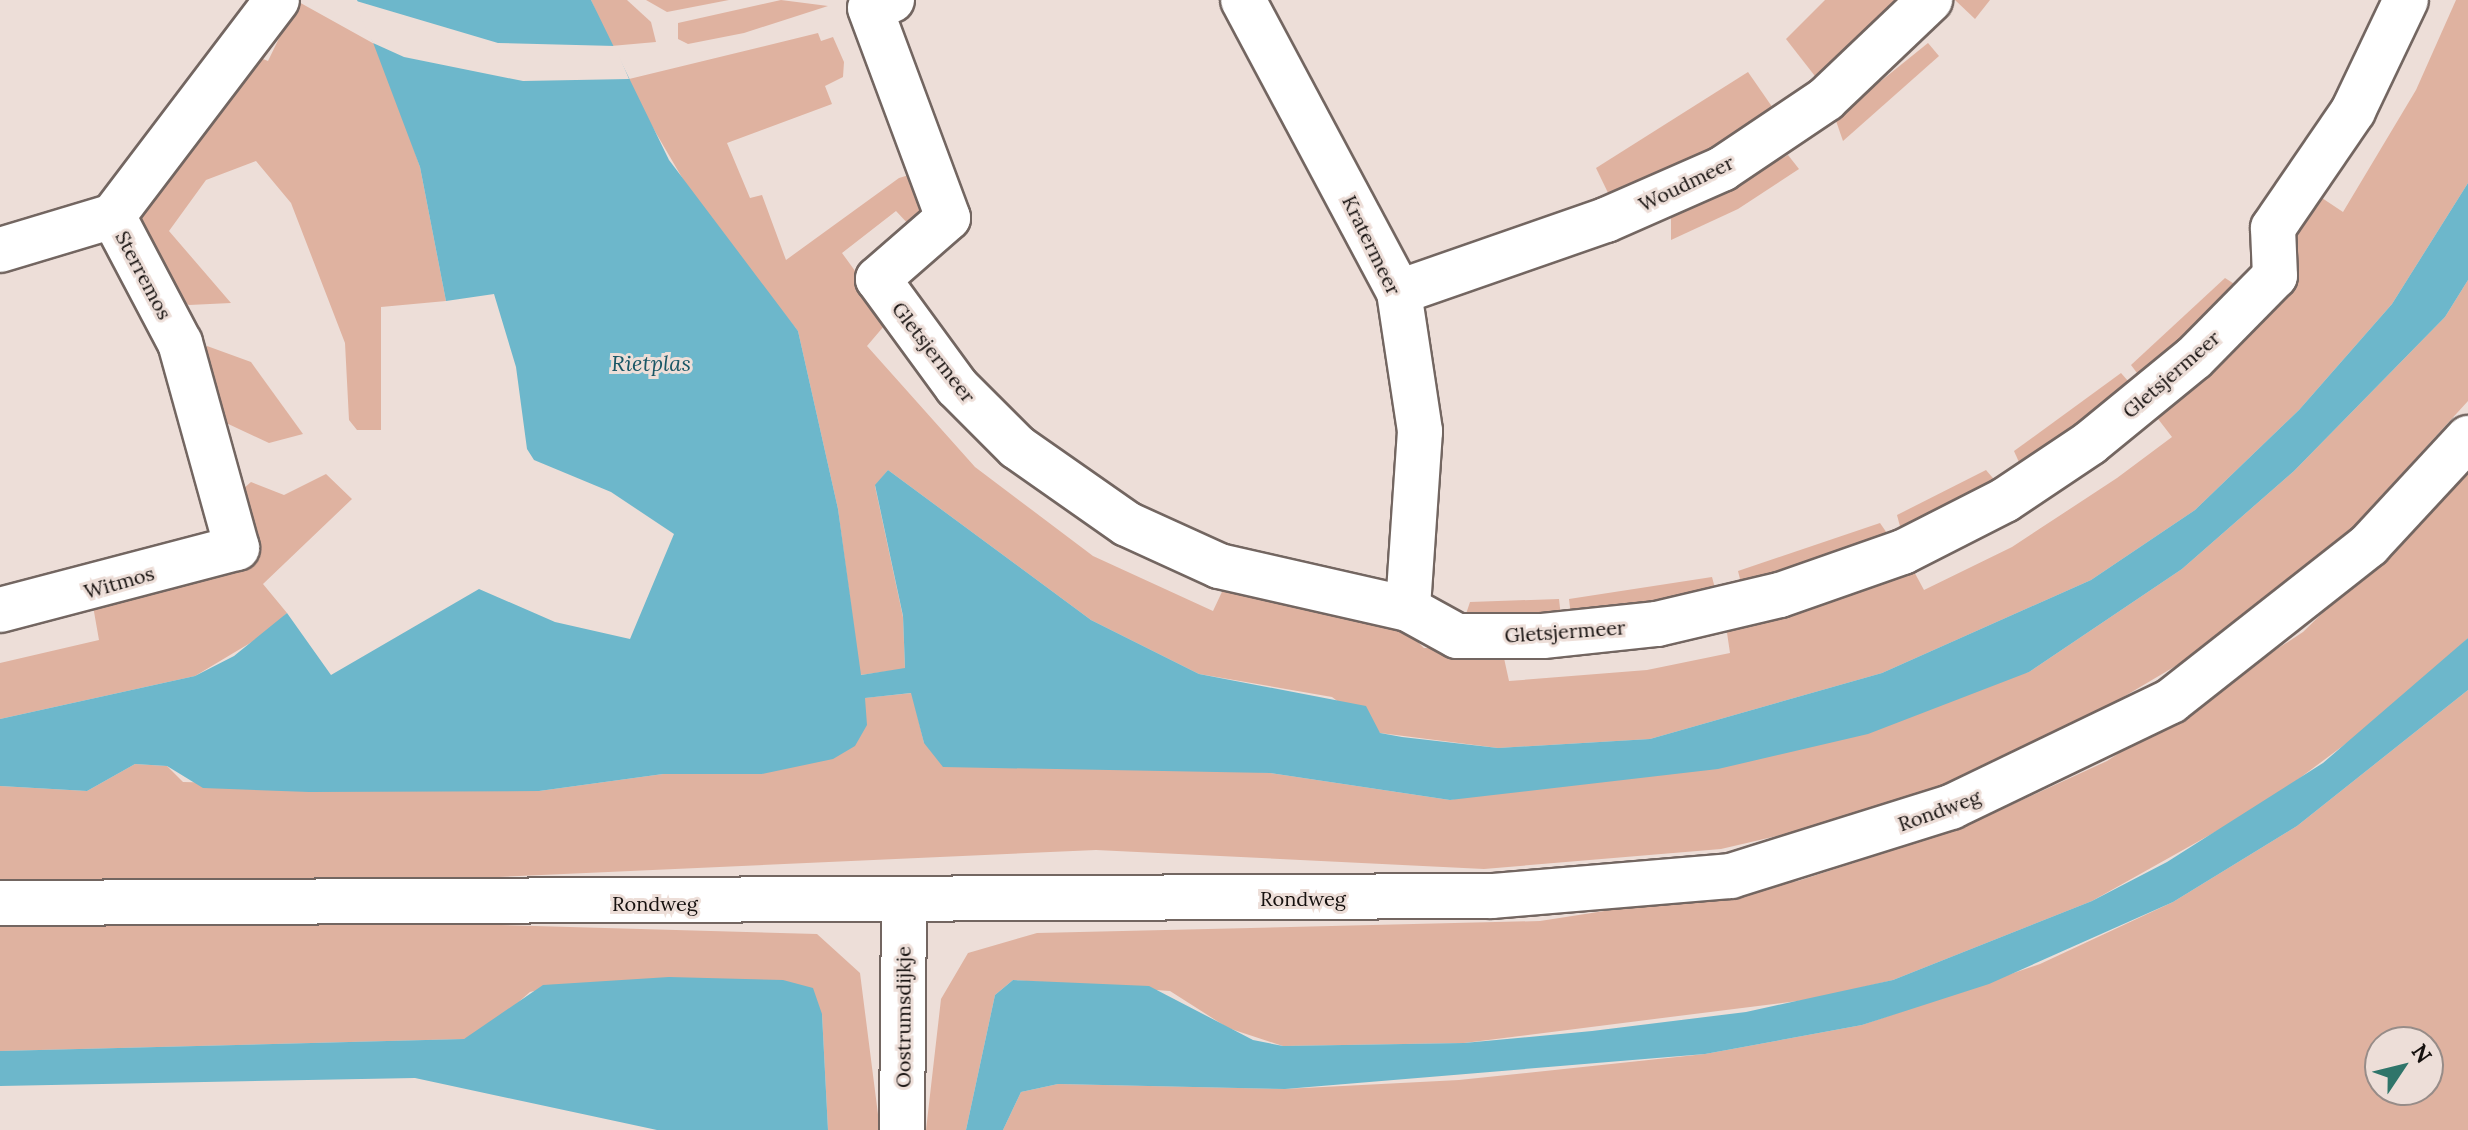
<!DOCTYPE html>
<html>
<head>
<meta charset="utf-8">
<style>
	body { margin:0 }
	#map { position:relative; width:2468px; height:1130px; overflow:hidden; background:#edded8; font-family:Lora,serif }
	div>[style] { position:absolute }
	.green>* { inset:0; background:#dfb2a0 }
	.water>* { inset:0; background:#6db7cb }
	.pier>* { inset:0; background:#edded8 }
	.roads { filter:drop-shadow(2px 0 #736661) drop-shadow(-2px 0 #736661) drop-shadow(0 2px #736661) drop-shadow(0 -2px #736661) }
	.minor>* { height:44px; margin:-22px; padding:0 22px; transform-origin:22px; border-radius:22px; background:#fff }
	.tertiary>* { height:44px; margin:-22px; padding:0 22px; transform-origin:22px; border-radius:22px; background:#fff }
	.secondary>* { height:44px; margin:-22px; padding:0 22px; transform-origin:22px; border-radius:22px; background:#fff }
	span { translate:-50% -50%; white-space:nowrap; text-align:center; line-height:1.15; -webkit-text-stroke:6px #edded8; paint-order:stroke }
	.street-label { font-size:20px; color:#16110f }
	.water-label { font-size:22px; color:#1a5766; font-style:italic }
	.north { position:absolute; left:2364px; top:1026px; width:80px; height:80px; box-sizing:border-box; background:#edded8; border:2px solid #978c88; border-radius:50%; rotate:55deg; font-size:22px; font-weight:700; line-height:32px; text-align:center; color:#16110f }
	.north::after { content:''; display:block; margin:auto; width:28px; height:36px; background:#2f756a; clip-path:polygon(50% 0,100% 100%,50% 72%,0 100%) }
</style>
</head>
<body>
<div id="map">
	<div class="green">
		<i style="clip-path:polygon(591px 0,627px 0,651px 22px,656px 42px,611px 46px)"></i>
		<i style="clip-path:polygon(646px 0,729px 0,667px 12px)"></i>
		<i style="clip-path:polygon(781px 0,828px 6px,744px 33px,688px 44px,678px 39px,678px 23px)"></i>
		<i style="clip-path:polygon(1825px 0,1915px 0,1818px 80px,1786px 39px)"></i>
		<i style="clip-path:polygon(1955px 0,1990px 0,1975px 19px)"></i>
		<i style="clip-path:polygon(2456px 0,2468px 0,2468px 183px,2392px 304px,2299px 410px,2195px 510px,2091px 580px,1882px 673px,1650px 739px,1498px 748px,1380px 733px,1332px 697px,1199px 674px,1091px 620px,888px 470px,875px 486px,903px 617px,905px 669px,860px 675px,838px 509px,798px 331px,701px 210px,625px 80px,818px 33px,821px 41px,833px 37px,844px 62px,843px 77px,825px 86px,832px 104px,727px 143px,750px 198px,762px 195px,786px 260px,899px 178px,919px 172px,926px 209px,912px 228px,896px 211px,842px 253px,890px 319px,867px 346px,975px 467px,1093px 556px,1213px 611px,1228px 579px,1397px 622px,1424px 648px,1502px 649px,1509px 681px,1647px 670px,1730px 653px,1726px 626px,1911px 566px,1924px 590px,2012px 547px,2117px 478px,2172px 437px,2155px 415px,2291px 238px,2316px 194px,2343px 212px,2416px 90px)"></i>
		<i style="clip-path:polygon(297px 1px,378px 46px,420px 167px,446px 301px,381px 307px,381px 430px,357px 430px,349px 420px,345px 343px,291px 203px,256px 161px,206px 180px,169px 231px,231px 303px,189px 305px,178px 299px,141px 226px,143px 209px,258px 57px,268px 61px)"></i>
		<i style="clip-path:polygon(1928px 43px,1939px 56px,1843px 141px,1835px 118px)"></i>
		<i style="clip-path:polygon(1748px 72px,1775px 111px,1770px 124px,1611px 199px,1596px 168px)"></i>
		<i style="clip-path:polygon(1788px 155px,1799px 169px,1738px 209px,1671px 240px,1671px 218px)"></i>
		<i style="clip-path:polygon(2225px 278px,2239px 287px,2143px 381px,2131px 365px)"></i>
		<i style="clip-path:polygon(2468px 280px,2468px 401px,2318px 565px,2238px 629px,2071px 728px,1934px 789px,1819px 826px,1721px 849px,1484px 869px,1096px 850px,409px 881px,0 882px,0 786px,87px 791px,135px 764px,167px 766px,183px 782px,539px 791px,663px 774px,762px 774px,864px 698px,912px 693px,924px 743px,1270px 773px,1450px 800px,2029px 672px,2182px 569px,2294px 471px,2445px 317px)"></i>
		<i style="clip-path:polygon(207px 346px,251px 362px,303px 434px,269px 443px,224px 422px,200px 356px)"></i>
		<i style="clip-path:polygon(2121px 373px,2135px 389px,2022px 469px,2014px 451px)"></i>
		<i style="clip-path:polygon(1986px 470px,1998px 484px,1902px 534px,1897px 515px)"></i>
		<i style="clip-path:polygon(2468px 471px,2468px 638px,2399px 704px,2265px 804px,2092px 901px,1893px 980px,1813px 999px,1464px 1043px,1283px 1046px,1228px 1028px,1170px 991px,1013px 980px,995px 995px,966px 1130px,926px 1130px,941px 999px,968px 953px,1037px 933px,1540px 921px,1798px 881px,1961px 828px,2107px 761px,2303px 632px)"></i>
		<i style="clip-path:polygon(326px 474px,352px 499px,263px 584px,287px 613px,265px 634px,195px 676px,0 719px,0 663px,99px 640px,93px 606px,260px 555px,244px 488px,251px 482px,284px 495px)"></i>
		<i style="clip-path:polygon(1880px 523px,1891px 539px,1742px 587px,1738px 571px)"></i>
		<i style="clip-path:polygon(1712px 577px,1716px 592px,1571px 616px,1569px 599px)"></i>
		<i style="clip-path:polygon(1559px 599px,1561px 617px,1464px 620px,1470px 602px)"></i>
		<i style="clip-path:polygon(evenodd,2468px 690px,2468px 1130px,1003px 1130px,1021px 1092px,1058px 1084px,1284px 1089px,1459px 1080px,1705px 1054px,1862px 1025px,2040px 964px,2173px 902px,2297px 826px,2468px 690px,2380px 1042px,2428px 1042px,2428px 1090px,2380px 1090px,2380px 1042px)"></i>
		<i style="clip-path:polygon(430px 923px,817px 934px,860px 973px,880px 1130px,828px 1130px,822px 1014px,564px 984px,530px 992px,484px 1032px,464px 1039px,0 1051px,0 924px)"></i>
	</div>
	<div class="water">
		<i style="clip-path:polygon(357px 0,591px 0,669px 160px,798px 331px,838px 509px,861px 675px,905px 668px,903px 616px,875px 485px,888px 470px,1091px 620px,1199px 674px,1366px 706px,1380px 733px,1402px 737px,1498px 748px,1650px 739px,1882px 673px,2091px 580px,2195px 510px,2299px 410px,2392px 304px,2468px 183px,2468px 280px,2445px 317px,2294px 471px,2182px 569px,2029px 672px,1868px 734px,1718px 769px,1450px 800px,1270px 773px,943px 767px,924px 743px,911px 693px,865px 698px,867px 725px,855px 746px,833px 759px,762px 774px,663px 774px,539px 791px,309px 792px,203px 788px,167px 766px,135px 764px,87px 791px,0 786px,0 719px,195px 676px,234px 656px,287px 613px,331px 675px,479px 589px,555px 622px,630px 639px,674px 534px,611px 492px,534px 460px,527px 449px,516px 367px,494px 294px,446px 301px,420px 167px)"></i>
		<i style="clip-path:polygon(2468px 638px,2468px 690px,2297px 826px,2173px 902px,1989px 984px,1862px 1025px,1705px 1054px,1285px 1089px,1058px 1084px,1021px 1092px,1003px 1130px,966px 1130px,995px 995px,1013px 980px,1149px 986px,1253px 1040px,1283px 1046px,1464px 1043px,1592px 1031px,1746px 1012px,1893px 980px,2092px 901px,2167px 862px,2323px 763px)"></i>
		<i style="clip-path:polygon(669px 977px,783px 980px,813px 988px,822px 1014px,828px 1130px,657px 1130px,415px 1078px,0 1086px,0 1051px,464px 1039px,543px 985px)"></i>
	</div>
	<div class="pier">
		<i style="clip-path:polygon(353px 0,498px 43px,615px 46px,629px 79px,523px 81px,404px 57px,373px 43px)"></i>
	</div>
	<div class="roads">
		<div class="minor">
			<i style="left:892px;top:0;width:23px;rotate:160deg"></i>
			<i style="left:870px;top:8px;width:224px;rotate:69.6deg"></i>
			<i style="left:948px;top:218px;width:93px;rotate:138.9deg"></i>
			<i style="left:878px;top:279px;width:134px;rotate:53.8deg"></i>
			<i style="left:957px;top:387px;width:85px;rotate:45deg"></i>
			<i style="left:1017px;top:447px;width:134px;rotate:35deg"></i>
			<i style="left:1127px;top:524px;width:101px;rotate:24.5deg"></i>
			<i style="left:1219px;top:566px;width:194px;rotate:12.8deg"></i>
			<i style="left:1408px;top:609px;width:56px;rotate:28.9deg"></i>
			<i style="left:1457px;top:636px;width:86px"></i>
			<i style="left:1543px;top:636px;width:115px;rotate:-6deg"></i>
			<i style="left:1657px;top:624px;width:126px;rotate:-13.3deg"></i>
			<i style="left:1780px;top:595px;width:130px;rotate:-19.3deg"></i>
			<i style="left:1903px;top:552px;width:114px;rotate:-27deg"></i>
			<i style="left:2005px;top:500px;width:102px;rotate:-33.8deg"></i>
			<i style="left:2090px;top:443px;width:134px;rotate:-39.3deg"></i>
			<i style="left:2194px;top:358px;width:115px;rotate:-45.4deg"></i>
			<i style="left:2275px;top:276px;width:48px;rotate:-92.4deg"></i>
			<i style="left:2273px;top:228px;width:142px;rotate:-55.6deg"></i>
			<i style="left:2353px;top:111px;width:123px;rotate:-64.5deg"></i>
			<i style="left:1243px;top:0;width:331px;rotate:61.9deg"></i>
			<i style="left:1399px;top:292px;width:141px;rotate:81.4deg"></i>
			<i style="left:1420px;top:431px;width:178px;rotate:93.9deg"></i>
			<i style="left:0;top:250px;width:118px;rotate:-16.7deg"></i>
			<i style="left:1399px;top:292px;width:219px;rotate:-19.2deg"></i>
			<i style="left:1606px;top:220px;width:127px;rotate:-23.7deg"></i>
			<i style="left:1722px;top:169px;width:125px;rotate:-33.9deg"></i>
			<i style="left:1826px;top:99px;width:144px;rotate:-43.6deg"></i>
			<i style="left:0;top:610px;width:245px;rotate:-14.7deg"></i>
			<i style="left:237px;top:548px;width:213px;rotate:-105.5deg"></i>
			<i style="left:180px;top:343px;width:144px;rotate:-117.8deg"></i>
			<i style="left:113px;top:216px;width:271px;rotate:-52.8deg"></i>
		</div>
		<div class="tertiary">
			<i style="left:902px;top:1130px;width:227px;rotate:-89.5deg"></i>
		</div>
		<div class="secondary">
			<i style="left:0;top:903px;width:1492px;rotate:-0.27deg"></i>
			<i style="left:1492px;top:896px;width:240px;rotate:-4.8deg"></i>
			<i style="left:1731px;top:876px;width:231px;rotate:-17.4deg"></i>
			<i style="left:1951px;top:807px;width:244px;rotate:-25.7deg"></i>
			<i style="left:2171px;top:701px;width:252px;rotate:-38.2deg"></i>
			<i style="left:2369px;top:545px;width:146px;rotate:-47.2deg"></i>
		</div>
	</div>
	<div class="street-label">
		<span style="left:1686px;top:183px;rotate:-26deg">Woudmeer</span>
		<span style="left:1372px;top:245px;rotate:64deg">Kratermeer</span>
		<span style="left:144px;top:275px;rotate:62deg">Sterremos</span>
		<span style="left:934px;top:352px;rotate:52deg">Gletsjermeer</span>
		<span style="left:2171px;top:374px;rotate:-41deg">Gletsjermeer</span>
		<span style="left:119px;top:582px;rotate:-16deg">Witmos</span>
		<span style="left:1565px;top:631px;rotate:-4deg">Gletsjermeer</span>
		<span style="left:1939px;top:810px;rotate:-20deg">Rondweg</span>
		<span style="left:1303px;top:898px">Rondweg</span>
		<span style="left:655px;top:903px">Rondweg</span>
		<span style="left:903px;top:1017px;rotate:-90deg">Oostrumsdijkje</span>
	</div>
	<div class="water-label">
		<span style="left:651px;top:364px">Rietplas</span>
	</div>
	<div class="north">N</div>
</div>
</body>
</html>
